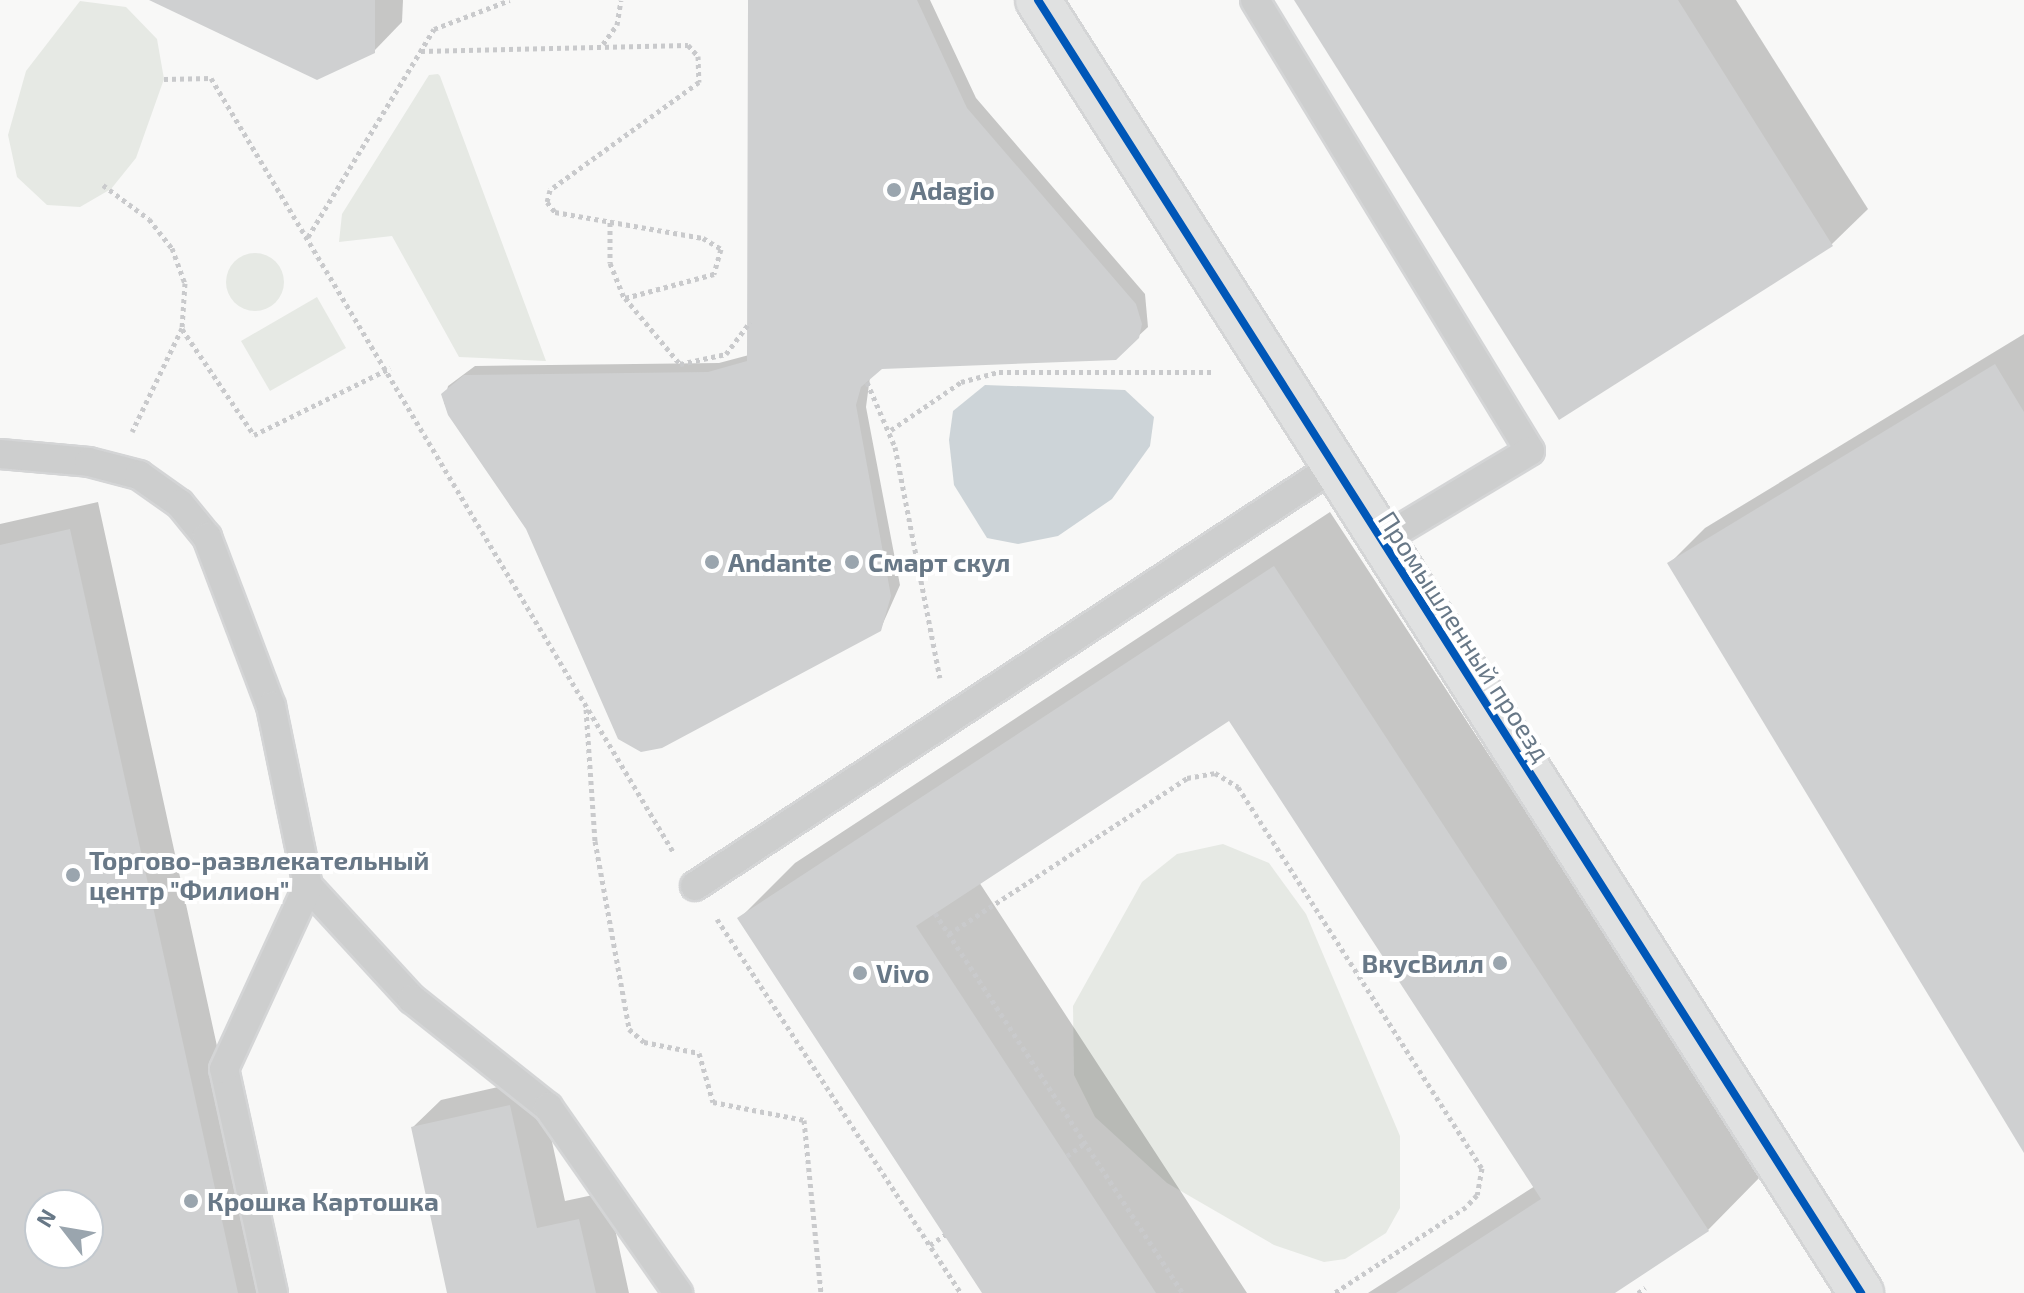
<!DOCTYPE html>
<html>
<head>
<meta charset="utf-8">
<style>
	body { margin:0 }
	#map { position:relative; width:2024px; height:1293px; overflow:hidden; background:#f8f8f7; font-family:"Exo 2",sans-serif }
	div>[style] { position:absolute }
	.green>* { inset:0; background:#e6e9e4 }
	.round { border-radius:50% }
	.water>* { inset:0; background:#cdd4d8 }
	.shadow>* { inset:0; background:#0003 }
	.building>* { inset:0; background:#cfd0d1 }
	.path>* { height:5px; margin-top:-2.5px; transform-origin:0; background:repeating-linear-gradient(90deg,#c9cacc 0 4px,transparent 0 8px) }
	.roads { filter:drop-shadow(2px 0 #d4d5d6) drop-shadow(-2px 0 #d4d5d6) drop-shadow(0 2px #d4d5d6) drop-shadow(0 -2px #d4d5d6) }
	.lane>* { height:28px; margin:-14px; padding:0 14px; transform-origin:14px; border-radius:14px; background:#cdcece }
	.secondary>* { height:44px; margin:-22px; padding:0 22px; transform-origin:22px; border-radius:22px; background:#e0e1e1 }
	.cycleway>* { height:8px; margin:-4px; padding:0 4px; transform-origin:4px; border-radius:4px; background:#0057b8 }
	.dots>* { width:22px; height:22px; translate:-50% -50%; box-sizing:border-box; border:4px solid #fff; border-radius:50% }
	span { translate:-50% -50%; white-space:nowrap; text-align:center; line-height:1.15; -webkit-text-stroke:8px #fff; paint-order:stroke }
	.poi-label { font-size:26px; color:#687887; font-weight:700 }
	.left { translate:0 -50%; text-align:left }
	.right { translate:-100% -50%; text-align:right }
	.street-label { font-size:26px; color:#687887 }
	.north { position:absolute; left:24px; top:1189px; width:80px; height:80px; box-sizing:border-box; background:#fff; border:2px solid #c3c9cf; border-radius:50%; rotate:301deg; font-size:22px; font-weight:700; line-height:32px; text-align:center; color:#687887 }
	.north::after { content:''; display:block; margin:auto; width:28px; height:36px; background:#9aa5ae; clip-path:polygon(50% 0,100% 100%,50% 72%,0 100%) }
</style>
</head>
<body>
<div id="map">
	<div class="green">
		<i style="clip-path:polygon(80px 1px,126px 7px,157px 39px,164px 79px,136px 158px,111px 189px,80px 207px,47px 205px,17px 177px,8px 135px,26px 71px)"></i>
		<i style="clip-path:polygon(438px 74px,440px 76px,546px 361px,459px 357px,392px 236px,339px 242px,342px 214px,429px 75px)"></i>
		<i class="round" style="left:226px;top:253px;width:58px;height:58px"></i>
		<i style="clip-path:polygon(317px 297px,346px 348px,270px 391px,241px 341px)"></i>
		<i style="clip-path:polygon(1223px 844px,1269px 863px,1306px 914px,1400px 1136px,1400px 1208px,1386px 1233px,1345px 1259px,1324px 1262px,1274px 1245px,1167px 1183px,1095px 1117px,1074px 1075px,1073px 1006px,1142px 882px,1177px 854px)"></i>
	</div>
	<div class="water">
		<i style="clip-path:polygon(985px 385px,1125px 390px,1154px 417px,1150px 446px,1112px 499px,1058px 536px,1018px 544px,987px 538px,954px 485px,949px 440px,953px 411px)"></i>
	</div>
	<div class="shadow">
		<i style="clip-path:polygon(154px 0,403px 0,402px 22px,374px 51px)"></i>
		<i style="clip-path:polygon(750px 0,930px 0,976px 98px,1145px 294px,1148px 327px,1115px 358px,881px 367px,870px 377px,866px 407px,900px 585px,880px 630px,527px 528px,444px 403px,448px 386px,475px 366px,719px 363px,749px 355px)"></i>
		<i style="clip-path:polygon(1296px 0,1736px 0,1868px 209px,1832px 244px,1560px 417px)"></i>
		<i style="clip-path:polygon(2024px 334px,2024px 1097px,1670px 563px,1705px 528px)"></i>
		<i style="clip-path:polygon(evenodd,98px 502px,271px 1293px,0 1293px,0 524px,98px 502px,40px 1205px,88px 1205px,88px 1253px,40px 1253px,40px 1205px)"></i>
		<i style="clip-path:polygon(1330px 512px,1763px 1174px,1708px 1230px,1611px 1293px,1368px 1293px,1535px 1186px,1229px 718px,979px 882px,1247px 1293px,984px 1293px,740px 918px,795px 863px)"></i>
		<i style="clip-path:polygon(538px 1078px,565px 1201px,607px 1192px,629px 1293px,449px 1293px,413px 1127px,441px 1100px)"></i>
	</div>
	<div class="building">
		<i style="clip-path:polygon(149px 0,375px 0,375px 53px,317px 80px)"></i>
		<i style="clip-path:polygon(748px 0,917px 0,967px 108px,1136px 304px,1142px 324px,1139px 338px,1116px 360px,882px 369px,861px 387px,856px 405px,891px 596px,881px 631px,662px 748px,641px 752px,618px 739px,526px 529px,448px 415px,441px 394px,464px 375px,708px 372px,747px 361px)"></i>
		<i style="clip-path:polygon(1294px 0,1678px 0,1833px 246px,1559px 420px)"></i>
		<i style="clip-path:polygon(1995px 364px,2024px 412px,2024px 1153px,1667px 563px)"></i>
		<i style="clip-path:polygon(evenodd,70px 529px,238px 1293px,0 1293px,0 545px,70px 529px,40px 1205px,88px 1205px,88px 1253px,40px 1253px,40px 1205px)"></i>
		<i style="clip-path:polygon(1274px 566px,1709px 1231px,1615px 1293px,1396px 1293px,1541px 1199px,1229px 721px,916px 926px,1156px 1293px,982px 1293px,737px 918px)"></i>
		<i style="clip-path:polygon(510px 1105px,537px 1228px,579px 1219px,596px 1293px,447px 1293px,411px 1127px)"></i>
	</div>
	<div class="path">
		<i style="left:603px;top:44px;width:24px;rotate:-54deg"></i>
		<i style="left:617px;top:25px;width:25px;rotate:-81deg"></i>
		<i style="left:421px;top:51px;width:267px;rotate:-1.3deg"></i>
		<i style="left:688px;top:45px;width:15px;rotate:48deg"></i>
		<i style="left:698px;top:56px;width:26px;rotate:88deg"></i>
		<i style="left:699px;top:82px;width:184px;rotate:144.1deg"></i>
		<i style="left:550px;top:190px;width:12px;rotate:104deg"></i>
		<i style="left:547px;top:202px;width:13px;rotate:51deg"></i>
		<i style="left:555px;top:212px;width:150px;rotate:10deg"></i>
		<i style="left:703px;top:238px;width:21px;rotate:31deg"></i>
		<i style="left:721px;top:249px;width:26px;rotate:106deg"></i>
		<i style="left:714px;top:274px;width:92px;rotate:164.9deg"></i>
		<i style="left:625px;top:298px;width:86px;rotate:50.2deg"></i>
		<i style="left:680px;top:364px;width:47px;rotate:-12.3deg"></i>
		<i style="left:726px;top:354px;width:40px;rotate:-53deg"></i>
		<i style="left:164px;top:79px;width:47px;rotate:-1.2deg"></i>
		<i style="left:211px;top:78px;width:903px;rotate:59.15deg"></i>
		<i style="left:103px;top:185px;width:57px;rotate:36.5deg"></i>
		<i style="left:149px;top:219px;width:37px;rotate:52deg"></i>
		<i style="left:172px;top:248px;width:37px;rotate:70deg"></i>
		<i style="left:185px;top:283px;width:45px;rotate:93.8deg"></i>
		<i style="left:182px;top:328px;width:115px;rotate:115.7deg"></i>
		<i style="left:610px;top:222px;width:41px;rotate:90deg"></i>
		<i style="left:610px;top:263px;width:38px;rotate:68deg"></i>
		<i style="left:308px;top:237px;width:243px;rotate:-58.8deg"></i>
		<i style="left:434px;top:29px;width:81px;rotate:-20.9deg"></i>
		<i style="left:182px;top:329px;width:128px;rotate:55.8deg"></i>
		<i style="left:254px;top:435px;width:152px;rotate:-26.2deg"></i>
		<i style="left:867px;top:382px;width:71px;rotate:66.7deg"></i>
		<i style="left:895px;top:447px;width:235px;rotate:79deg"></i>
		<i style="left:891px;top:430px;width:85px;rotate:-34.4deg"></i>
		<i style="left:961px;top:382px;width:39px;rotate:-15deg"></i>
		<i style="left:999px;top:372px;width:216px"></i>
		<i style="left:586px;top:709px;width:132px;rotate:86.1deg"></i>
		<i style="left:595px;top:841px;width:191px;rotate:79.7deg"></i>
		<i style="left:629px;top:1029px;width:20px;rotate:41deg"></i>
		<i style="left:644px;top:1042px;width:56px;rotate:11.3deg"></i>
		<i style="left:699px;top:1053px;width:51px;rotate:74.1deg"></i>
		<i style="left:713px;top:1102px;width:93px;rotate:11.2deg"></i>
		<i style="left:804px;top:1120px;width:174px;rotate:84.4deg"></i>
		<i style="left:935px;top:913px;width:454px;rotate:56.9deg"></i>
		<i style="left:717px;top:919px;width:447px;rotate:56.9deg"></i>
		<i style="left:949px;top:934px;width:285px;rotate:-33.2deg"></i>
		<i style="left:1187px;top:778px;width:28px;rotate:-10deg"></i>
		<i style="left:1215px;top:773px;width:27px;rotate:31deg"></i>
		<i style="left:1238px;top:787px;width:452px;rotate:57.4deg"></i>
		<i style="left:1482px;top:1168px;width:27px;rotate:100deg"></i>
		<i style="left:1477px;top:1195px;width:16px;rotate:133deg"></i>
		<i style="left:1466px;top:1207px;width:158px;rotate:146.9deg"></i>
		<i style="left:1067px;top:1156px;width:22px;rotate:-36deg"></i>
		<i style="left:930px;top:1245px;width:18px;rotate:-34deg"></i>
		<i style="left:1638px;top:1293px;width:9px;rotate:-36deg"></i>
	</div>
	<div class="roads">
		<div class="lane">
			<i style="left:1255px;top:0;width:528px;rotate:58.63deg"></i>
			<i style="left:1530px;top:451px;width:175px;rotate:149deg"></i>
			<i style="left:0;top:454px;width:89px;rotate:5.1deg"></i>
			<i style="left:89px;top:462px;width:52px;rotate:14.6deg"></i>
			<i style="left:139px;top:475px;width:50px;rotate:35.3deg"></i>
			<i style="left:180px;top:504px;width:43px;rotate:50.7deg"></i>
			<i style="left:207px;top:537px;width:181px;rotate:69.3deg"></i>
			<i style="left:271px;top:706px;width:184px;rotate:78.4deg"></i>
			<i style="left:308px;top:886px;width:154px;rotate:47.4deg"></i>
			<i style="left:412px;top:999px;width:174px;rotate:38.5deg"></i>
			<i style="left:548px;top:1107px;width:227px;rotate:55deg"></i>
			<i style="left:695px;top:886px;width:763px;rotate:-33.29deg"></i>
			<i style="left:273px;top:1293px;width:229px;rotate:-102.3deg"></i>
			<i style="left:224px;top:1069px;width:201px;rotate:-65.3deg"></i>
		</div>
		<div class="secondary">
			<i style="left:1038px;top:0;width:1533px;rotate:57.52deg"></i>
		</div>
	</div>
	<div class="cycleway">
		<i style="left:1038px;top:0;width:1533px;rotate:57.52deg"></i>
	</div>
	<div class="dots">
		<i style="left:894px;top:190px;background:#9aa5ae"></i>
		<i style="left:712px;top:562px;background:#9aa5ae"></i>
		<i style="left:852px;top:562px;background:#9aa5ae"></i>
		<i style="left:73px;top:875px;background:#9aa5ae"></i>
		<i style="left:1500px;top:963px;background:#9aa5ae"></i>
		<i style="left:860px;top:973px;background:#9aa5ae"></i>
		<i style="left:191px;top:1201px;background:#9aa5ae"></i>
	</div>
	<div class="poi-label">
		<span class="left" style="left:910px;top:190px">Adagio</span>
		<span class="left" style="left:728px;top:562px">Andante</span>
		<span class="left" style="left:868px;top:562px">Смарт скул</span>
		<span class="left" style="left:89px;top:875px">Торгово-развлекательный<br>центр "Филион"</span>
		<span class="right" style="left:1484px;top:963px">ВкусВилл</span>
		<span class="left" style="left:876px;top:973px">Vivo</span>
		<span class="left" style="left:207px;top:1201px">Крошка Картошка</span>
	</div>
	<div class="street-label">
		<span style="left:1465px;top:636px;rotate:57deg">Промышленный проезд</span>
	</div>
	<div class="north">N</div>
</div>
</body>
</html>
